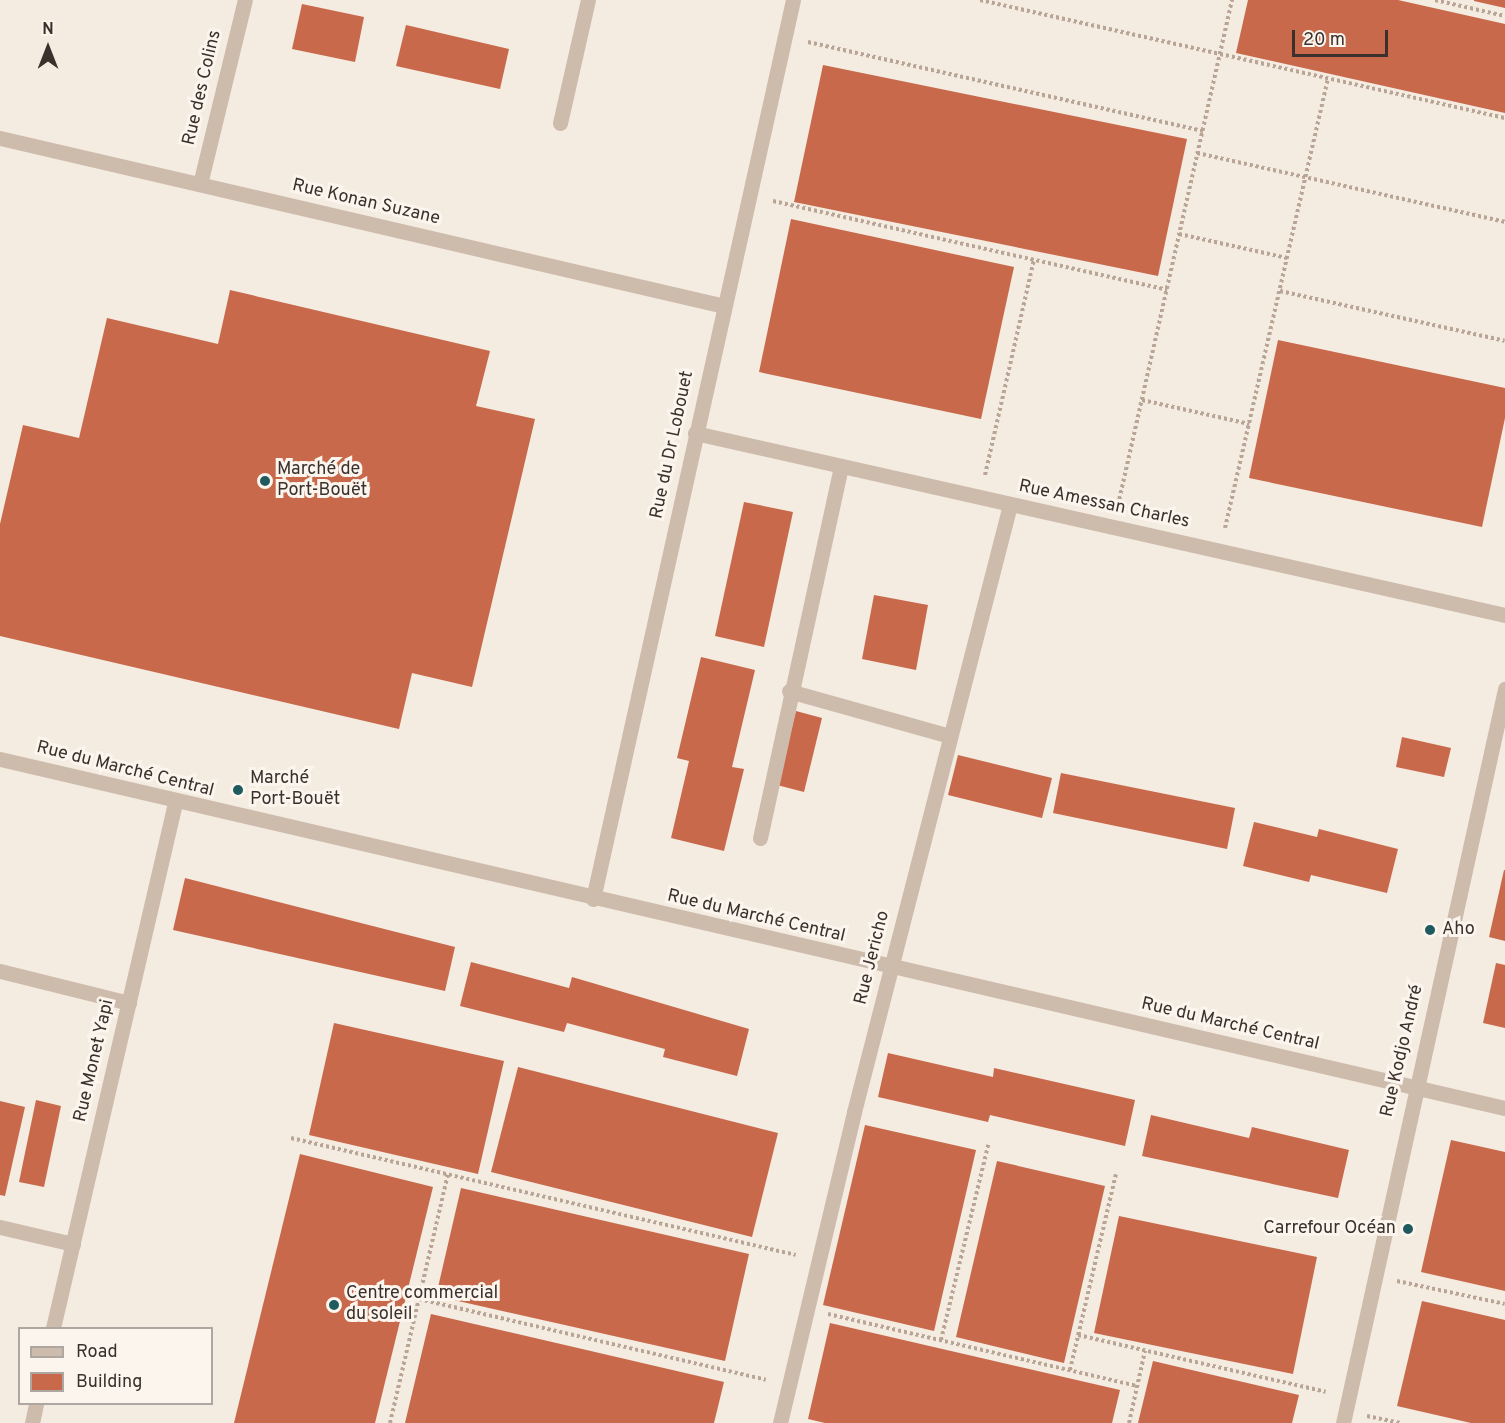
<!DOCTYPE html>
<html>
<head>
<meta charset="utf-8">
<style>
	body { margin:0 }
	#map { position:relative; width:1505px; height:1423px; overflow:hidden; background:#f4ebe1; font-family:Overpass,sans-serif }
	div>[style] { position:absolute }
	.building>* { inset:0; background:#c8694b }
	.path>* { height:4px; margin-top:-2px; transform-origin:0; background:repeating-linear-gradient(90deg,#b9a596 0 3px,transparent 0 6px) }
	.minor>* { height:15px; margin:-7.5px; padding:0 7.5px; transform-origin:7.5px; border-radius:7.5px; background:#cdbbac }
	.dots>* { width:16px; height:16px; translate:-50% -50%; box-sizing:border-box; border:3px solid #fbf5ee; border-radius:50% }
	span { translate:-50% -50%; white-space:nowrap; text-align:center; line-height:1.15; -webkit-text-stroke:6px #fbf5ee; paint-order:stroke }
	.street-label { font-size:18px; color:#3b302b }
	.poi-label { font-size:18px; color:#3b302b }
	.left { translate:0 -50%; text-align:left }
	.right { translate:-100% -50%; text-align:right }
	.legend { position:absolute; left:18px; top:1327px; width:195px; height:78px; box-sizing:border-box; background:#fbf5ee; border:2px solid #aea6a0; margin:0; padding:8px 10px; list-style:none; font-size:18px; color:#3b302b }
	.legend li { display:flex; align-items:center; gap:12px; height:30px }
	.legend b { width:30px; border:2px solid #aea6a0 }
	.north { position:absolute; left:18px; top:18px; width:60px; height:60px; -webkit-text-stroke:4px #fbf5ee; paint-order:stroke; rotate:0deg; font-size:16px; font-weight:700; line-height:24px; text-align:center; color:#3b302b }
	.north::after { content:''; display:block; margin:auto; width:21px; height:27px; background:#3b302b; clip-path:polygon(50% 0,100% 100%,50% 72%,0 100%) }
	.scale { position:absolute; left:1292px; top:30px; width:96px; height:27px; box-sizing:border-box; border:3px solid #3b302b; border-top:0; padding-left:8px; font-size:18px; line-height:21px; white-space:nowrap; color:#3b302b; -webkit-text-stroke:4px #fbf5ee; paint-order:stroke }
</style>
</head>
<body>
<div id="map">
	<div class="building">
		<i style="clip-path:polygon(1248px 0,1398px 0,1505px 24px,1505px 113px,1236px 53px)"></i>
		<i style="clip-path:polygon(1474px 0,1505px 0,1505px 8px,1474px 1px)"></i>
		<i style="clip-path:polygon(302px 4px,364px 17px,355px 62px,292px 49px)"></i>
		<i style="clip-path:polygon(406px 25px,509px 49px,500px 89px,396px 66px)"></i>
		<i style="clip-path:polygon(823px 65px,1187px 139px,1158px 276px,794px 202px)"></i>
		<i style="clip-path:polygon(791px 219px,1014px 267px,981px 419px,759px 372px)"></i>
		<i style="clip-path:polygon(230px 290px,490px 351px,476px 406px,535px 419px,472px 687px,412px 673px,399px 729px,0 636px,0 524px,23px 425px,79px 438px,107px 318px,218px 344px)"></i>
		<i style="clip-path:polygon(1278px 340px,1505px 388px,1505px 418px,1482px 527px,1249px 478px)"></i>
		<i style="clip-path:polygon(744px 502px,793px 512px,764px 647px,715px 636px)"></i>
		<i style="clip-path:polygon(874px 595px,928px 605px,916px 670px,862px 659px)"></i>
		<i style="clip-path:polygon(701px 657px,755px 670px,732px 767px,744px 769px,724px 851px,671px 838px,689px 761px,677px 758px)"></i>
		<i style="clip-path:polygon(796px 711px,822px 718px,804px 792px,777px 785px)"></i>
		<i style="clip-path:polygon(1402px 737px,1451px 748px,1444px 777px,1396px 767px)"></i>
		<i style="clip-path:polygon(958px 755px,1052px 778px,1042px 818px,948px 795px)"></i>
		<i style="clip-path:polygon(1061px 773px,1235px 808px,1227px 849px,1053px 813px)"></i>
		<i style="clip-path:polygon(1254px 822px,1317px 837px,1319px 829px,1398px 849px,1387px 893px,1311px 875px,1309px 882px,1243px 866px)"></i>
		<i style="clip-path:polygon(1504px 870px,1505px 870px,1505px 941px,1489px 937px)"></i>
		<i style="clip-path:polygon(185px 878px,455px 947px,445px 991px,173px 930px)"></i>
		<i style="clip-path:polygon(471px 962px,569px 988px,572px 977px,749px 1029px,737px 1076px,663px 1057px,665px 1049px,567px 1023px,564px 1032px,460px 1006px)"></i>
		<i style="clip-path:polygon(1496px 963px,1505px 965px,1505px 1028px,1483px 1023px)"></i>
		<i style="clip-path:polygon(334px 1023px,504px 1061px,478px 1174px,309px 1135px)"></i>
		<i style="clip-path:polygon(888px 1053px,993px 1077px,994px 1068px,1135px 1100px,1125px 1146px,990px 1115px,988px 1122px,878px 1097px)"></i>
		<i style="clip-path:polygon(518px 1067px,778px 1133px,752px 1237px,491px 1172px)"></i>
		<i style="clip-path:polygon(36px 1100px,61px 1106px,44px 1187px,19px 1182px)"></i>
		<i style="clip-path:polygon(0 1101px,25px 1107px,5px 1196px,0 1195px)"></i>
		<i style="clip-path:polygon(1151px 1115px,1249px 1138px,1252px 1127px,1349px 1150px,1338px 1198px,1142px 1156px)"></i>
		<i style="clip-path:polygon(865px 1125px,976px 1150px,934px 1331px,823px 1305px)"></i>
		<i style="clip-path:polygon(1451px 1140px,1505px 1152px,1505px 1291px,1421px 1272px)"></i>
		<i style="clip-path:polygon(300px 1154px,433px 1187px,375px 1423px,234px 1423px)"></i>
		<i style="clip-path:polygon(997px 1161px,1105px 1186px,1064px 1363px,956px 1337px)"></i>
		<i style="clip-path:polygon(461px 1188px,749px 1254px,725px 1361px,436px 1296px)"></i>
		<i style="clip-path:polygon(1119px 1216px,1317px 1257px,1293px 1374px,1094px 1333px)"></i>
		<i style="clip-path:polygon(1422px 1301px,1505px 1320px,1505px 1423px,1471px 1423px,1397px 1406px)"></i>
		<i style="clip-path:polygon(431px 1314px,724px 1382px,714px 1423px,405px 1423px)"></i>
		<i style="clip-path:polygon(830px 1323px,1120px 1390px,1112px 1423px,825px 1423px,808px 1419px)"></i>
		<i style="clip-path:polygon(1153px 1361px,1299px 1395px,1292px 1423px,1138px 1423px)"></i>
	</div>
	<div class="path">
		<i style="left:980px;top:0;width:538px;rotate:12.67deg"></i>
		<i style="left:1435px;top:0;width:72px;rotate:12.9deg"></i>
		<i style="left:808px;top:42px;width:405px;rotate:12.7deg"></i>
		<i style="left:1197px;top:153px;width:316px;rotate:12.6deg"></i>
		<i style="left:773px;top:201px;width:404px;rotate:12.7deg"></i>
		<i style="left:1179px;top:234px;width:111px;rotate:12.5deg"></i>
		<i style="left:1280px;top:291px;width:230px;rotate:12.5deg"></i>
		<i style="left:1142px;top:400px;width:110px;rotate:12.6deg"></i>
		<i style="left:985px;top:475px;width:221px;rotate:-77.2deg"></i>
		<i style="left:1118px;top:505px;width:518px;rotate:-77.28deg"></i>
		<i style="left:1225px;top:528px;width:461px;rotate:-77.1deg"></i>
		<i style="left:291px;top:1138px;width:518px;rotate:13.04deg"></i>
		<i style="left:1397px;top:1281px;width:110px;rotate:12deg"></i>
		<i style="left:419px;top:1299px;width:356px;rotate:13.1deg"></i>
		<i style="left:828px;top:1314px;width:317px;rotate:13.1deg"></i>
		<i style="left:1078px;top:1335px;width:254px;rotate:12.9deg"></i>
		<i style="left:941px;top:1340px;width:201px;rotate:-76.4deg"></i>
		<i style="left:1070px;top:1370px;width:201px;rotate:-76.8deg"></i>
		<i style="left:1367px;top:1416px;width:34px;rotate:12deg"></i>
		<i style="left:390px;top:1423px;width:256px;rotate:-76.9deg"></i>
		<i style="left:1129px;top:1423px;width:74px;rotate:-77.5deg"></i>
	</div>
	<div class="minor">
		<i style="left:560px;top:123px;width:126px;rotate:-77.2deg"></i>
		<i style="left:0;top:138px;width:743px;rotate:13.06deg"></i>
		<i style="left:200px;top:184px;width:189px;rotate:-76.3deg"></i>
		<i style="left:695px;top:433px;width:830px;rotate:12.66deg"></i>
		<i style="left:789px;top:691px;width:167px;rotate:15.6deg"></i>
		<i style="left:0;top:759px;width:1545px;rotate:13.06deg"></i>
		<i style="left:760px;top:838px;width:380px;rotate:-77.7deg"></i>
		<i style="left:593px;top:899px;width:921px;rotate:-77.46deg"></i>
		<i style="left:0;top:971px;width:133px;rotate:13.9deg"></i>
		<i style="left:0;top:1227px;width:75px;rotate:13.1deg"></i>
		<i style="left:53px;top:1328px;width:539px;rotate:-76.92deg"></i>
		<i style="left:32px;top:1423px;width:19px;rotate:-78deg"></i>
		<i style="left:780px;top:1423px;width:320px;rotate:-76.6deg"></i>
		<i style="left:854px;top:1112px;width:627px;rotate:-75.59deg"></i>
		<i style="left:1343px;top:1423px;width:752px;rotate:-77.55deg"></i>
	</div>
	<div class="dots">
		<i style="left:265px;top:481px;background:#1f5a5e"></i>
		<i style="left:238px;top:790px;background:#1f5a5e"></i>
		<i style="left:1430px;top:930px;background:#1f5a5e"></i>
		<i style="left:1408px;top:1229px;background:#1f5a5e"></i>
		<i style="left:334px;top:1305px;background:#1f5a5e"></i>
	</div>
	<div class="street-label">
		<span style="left:203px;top:88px;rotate:-77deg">Rue des Colins</span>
		<span style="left:366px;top:203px;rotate:13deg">Rue Konan Suzane</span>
		<span style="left:673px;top:445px;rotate:-78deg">Rue du Dr Lobouet</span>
		<span style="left:1104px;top:505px;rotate:12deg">Rue Amessan Charles</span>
		<span style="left:125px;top:770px;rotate:14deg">Rue du Marché Central</span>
		<span style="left:756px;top:917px;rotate:13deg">Rue du Marché Central</span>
		<span style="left:873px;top:958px;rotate:-76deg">Rue Jericho</span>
		<span style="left:1230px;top:1025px;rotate:13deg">Rue du Marché Central</span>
		<span style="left:1403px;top:1051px;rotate:-77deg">Rue Kodjo André</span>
		<span style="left:95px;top:1061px;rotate:-77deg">Rue Monet Yapi</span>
	</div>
	<div class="poi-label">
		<span class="left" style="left:277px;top:481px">Marché de<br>Port-Bouët</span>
		<span class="left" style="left:250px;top:790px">Marché<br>Port-Bouët</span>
		<span class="left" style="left:1442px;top:930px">Aho</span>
		<span class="right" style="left:1396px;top:1229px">Carrefour Océan</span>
		<span class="left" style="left:346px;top:1305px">Centre commercial<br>du soleil</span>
	</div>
	<ul class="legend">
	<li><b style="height:8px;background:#cdbbac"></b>Road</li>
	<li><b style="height:16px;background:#c8694b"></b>Building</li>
	</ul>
	<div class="north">N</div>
	<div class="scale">20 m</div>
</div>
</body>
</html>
